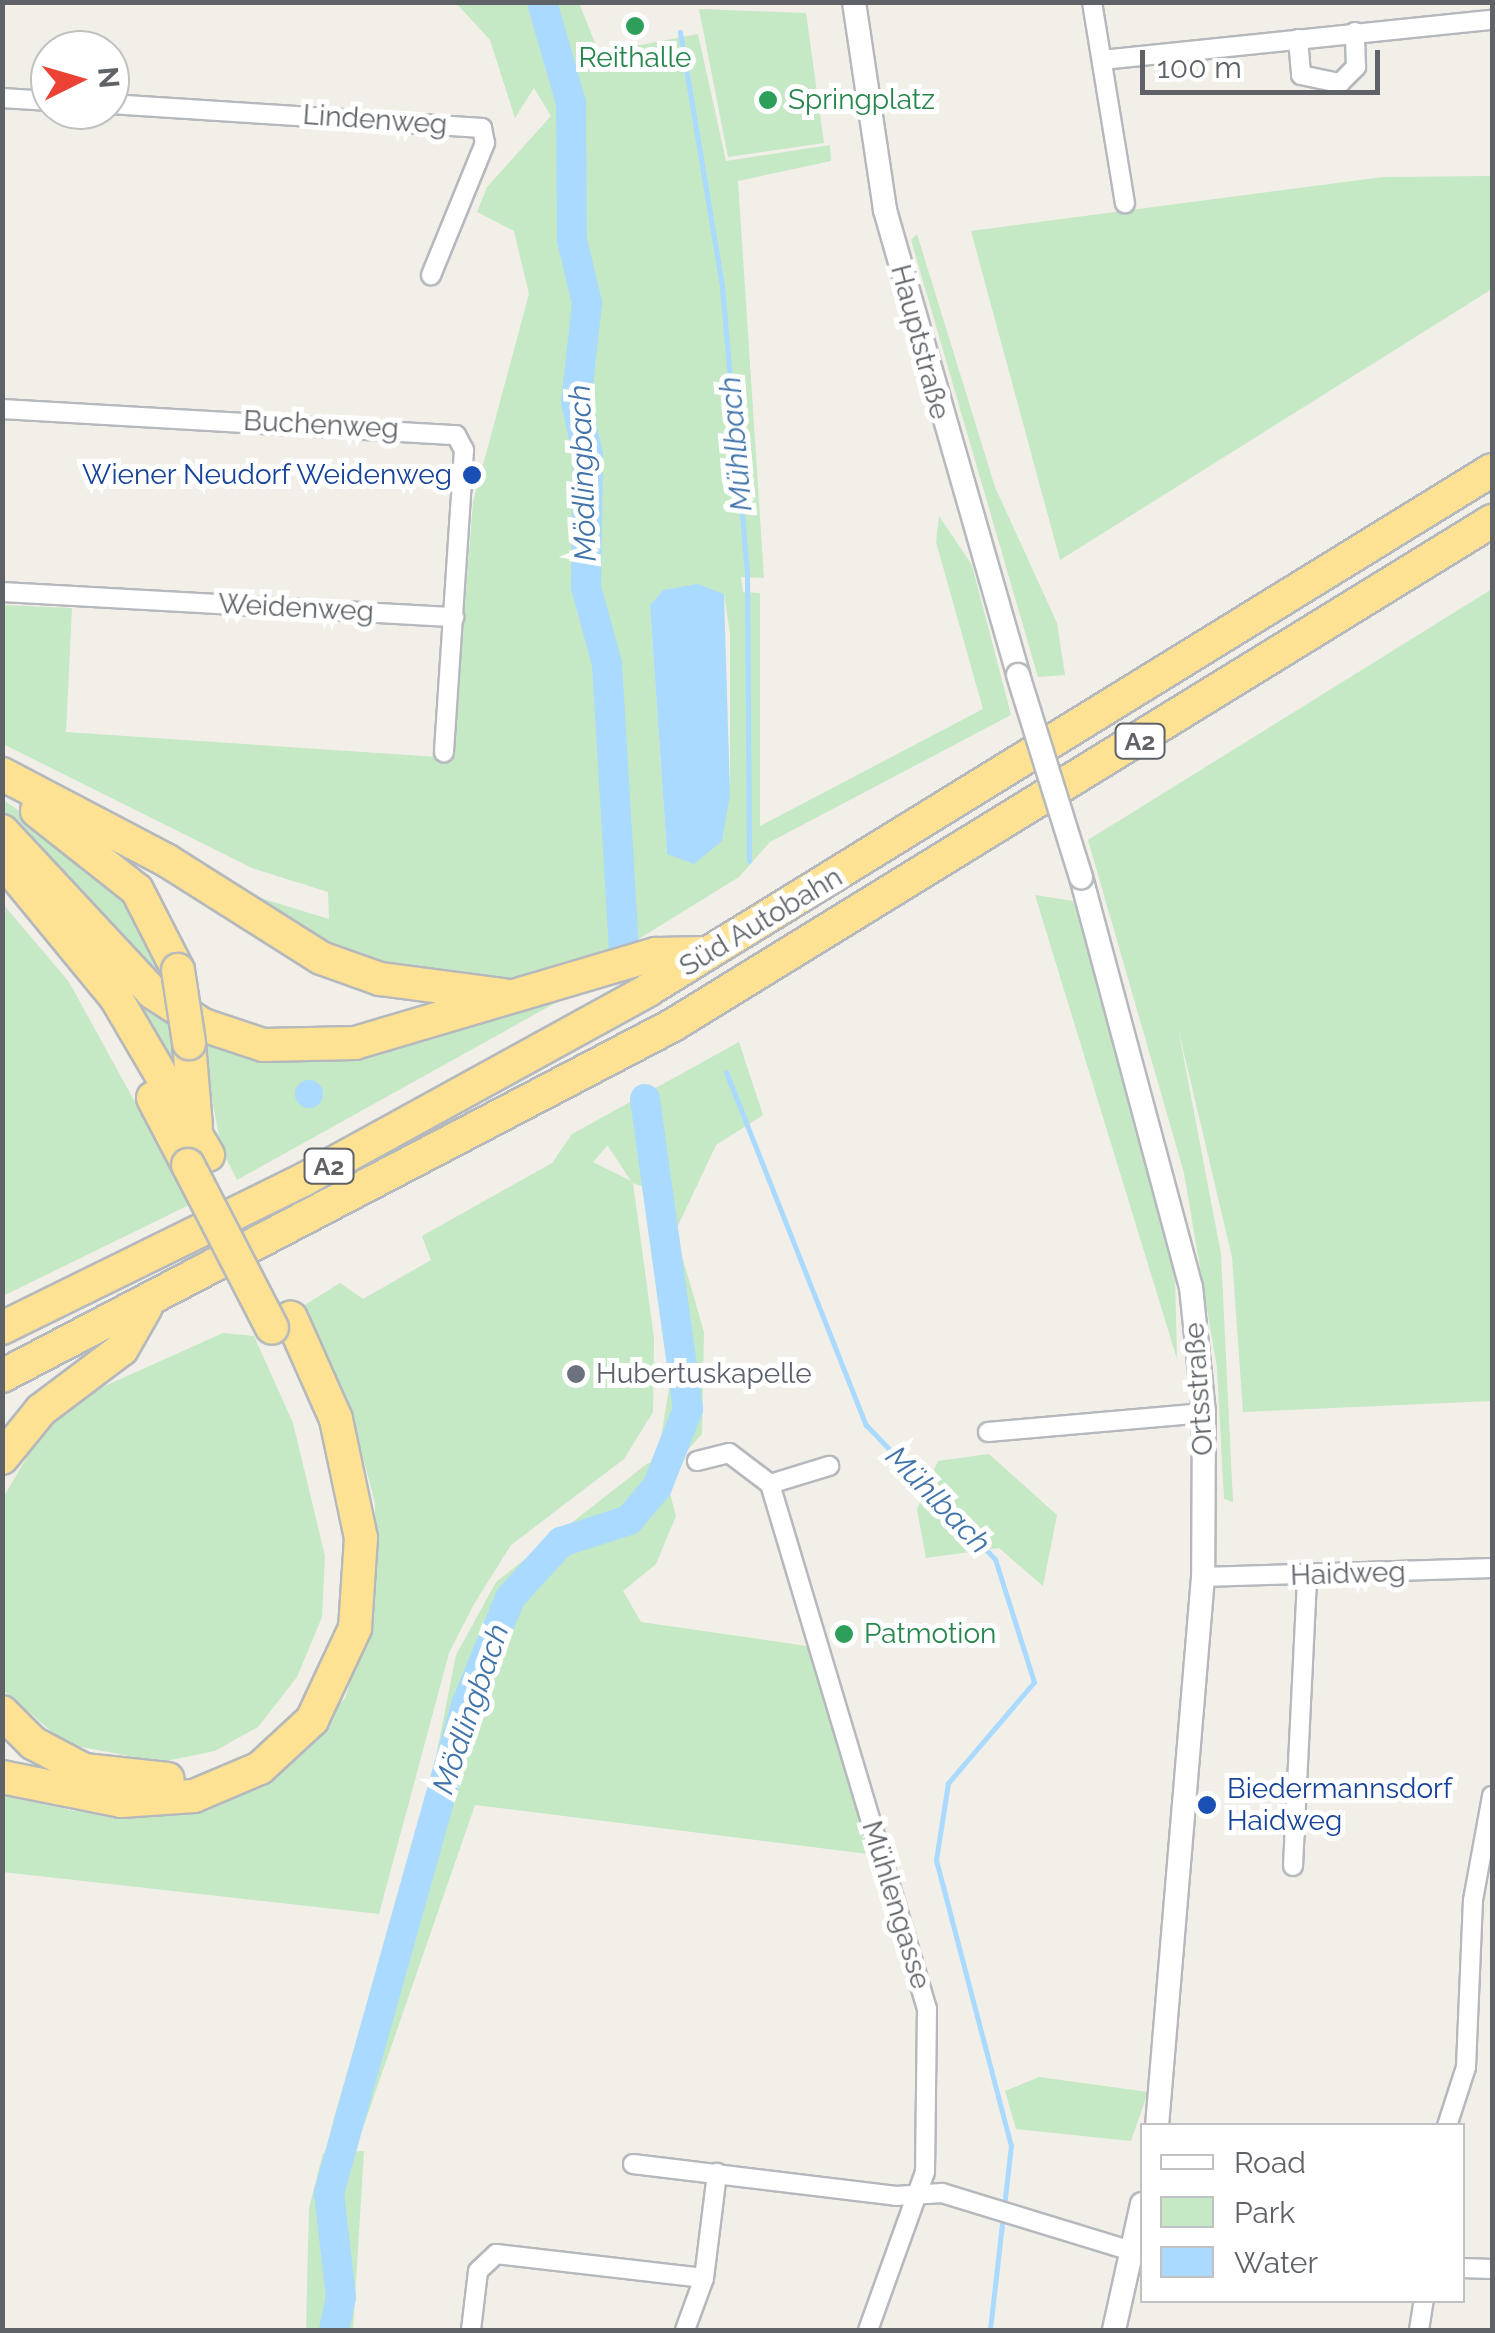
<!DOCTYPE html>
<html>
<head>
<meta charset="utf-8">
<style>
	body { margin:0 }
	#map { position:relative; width:1495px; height:2333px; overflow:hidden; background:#f1efe8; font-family:Raleway,sans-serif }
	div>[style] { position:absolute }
	.green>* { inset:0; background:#c5e8c5 }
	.water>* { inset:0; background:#aadaff }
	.round { border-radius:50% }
	.stream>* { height:5px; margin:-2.5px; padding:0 2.5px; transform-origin:2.5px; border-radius:2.5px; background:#aadaff }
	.river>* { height:30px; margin:-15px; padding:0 15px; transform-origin:15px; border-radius:15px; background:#aadaff }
	.roads { filter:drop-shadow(2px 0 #b5b8bc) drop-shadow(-2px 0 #b5b8bc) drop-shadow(0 2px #b5b8bc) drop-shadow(0 -2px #b5b8bc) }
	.minor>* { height:18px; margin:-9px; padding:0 9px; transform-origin:9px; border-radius:9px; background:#fff }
	.tertiary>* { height:22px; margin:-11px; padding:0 11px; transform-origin:11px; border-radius:11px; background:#fff }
	.motorway>* { height:32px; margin:-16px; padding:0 16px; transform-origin:16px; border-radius:16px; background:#fde293 }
	.bridges { filter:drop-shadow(2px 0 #b5b8bc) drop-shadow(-2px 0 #b5b8bc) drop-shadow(0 2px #b5b8bc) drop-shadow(0 -2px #b5b8bc) }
	.tertiary-bridge>* { height:22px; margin:-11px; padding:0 11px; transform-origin:11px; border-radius:11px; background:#fff }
	.motorway-bridge>* { height:32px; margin:-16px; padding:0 16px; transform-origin:16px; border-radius:16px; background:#fde293 }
	.dots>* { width:28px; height:28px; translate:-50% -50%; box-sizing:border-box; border:5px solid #fff; border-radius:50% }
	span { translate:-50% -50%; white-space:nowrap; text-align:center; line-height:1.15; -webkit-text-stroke:10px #fff; paint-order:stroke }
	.shield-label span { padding:2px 8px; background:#fff; border:2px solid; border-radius:8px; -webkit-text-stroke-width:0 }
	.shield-label { font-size:25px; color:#5f6368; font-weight:700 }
	.leisure-label { font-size:28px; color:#27864d }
	.left { translate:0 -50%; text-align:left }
	.street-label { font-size:28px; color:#5f6368 }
	.transit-label { font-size:28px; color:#164399 }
	.right { translate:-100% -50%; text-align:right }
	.worship-label { font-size:28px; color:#5b616d }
	.water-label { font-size:30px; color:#4174aa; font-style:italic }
	.frame { position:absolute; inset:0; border:5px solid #5f6368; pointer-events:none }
	.legend { position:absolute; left:1140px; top:2123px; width:325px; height:180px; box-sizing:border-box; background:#fff; border:2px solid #bfc1c3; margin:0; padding:12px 18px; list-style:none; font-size:30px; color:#5f6368 }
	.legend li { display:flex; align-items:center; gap:20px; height:50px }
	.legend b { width:50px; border:2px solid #bfc1c3 }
	.north { position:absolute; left:30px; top:30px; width:100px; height:100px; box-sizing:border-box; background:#fff; border:2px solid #bfc1c3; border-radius:50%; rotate:85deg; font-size:28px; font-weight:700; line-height:40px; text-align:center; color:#5f6368 }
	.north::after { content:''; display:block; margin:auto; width:35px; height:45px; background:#ea4335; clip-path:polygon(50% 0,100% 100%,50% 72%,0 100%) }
	.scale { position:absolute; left:1140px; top:50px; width:240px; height:45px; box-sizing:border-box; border:5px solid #5f6368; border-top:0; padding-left:12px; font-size:30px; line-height:35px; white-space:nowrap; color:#5f6368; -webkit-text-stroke:8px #fff; paint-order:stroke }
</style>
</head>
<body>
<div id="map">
	<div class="green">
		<i style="clip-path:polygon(evenodd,456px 3px,579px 3px,599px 53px,698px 34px,726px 161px,830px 145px,831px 161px,738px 181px,764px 578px,741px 577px,743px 592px,760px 593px,760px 826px,983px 709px,936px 542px,939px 516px,972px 565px,1011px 715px,770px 842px,739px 877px,616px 953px,532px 977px,458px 980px,316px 945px,251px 895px,329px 919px,328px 892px,252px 868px,3px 744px,2px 605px,72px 608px,66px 732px,453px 758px,473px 502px,529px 294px,514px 231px,477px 212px,487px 187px,551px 116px,534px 88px,515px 118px,490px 40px,456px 3px,663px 590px,724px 594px,730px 633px,730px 794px,667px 854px,650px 605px,663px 590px)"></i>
		<i style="clip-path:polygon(699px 9px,806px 13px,824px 143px,728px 157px)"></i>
		<i style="clip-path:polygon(1492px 176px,1492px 289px,1060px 560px,971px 231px,1383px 177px)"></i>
		<i style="clip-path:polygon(917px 234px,995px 487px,1057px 623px,1065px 675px,1038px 677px,911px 240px)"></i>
		<i style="clip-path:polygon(1492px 589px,1492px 1401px,1243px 1412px,1232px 1257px,1178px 1028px,1221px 1254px,1233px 1502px,1224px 1499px,1217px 1368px,1184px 1173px,1088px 840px)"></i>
		<i style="clip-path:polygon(3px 800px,106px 868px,166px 961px,156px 972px,173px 987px,169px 994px,3px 817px)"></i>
		<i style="clip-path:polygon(1035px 895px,1073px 901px,1117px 1042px,1175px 1276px,1177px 1359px)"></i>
		<i style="clip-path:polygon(3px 904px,69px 982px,191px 1204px,3px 1296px)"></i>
		<i style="clip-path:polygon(119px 977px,178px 1027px,185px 1099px)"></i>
		<i style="clip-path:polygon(566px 997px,237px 1180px,221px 1148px,201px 1037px,227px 1049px)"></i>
		<i style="clip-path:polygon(evenodd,739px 1042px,763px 1115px,716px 1145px,675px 1232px,704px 1332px,702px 1434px,684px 1454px,659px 1450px,670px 1382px,651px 1190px,633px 1183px,654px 1338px,653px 1412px,624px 1459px,511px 1545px,474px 1604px,449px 1653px,379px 1914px,3px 1872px,2px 1794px,74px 1811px,144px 1814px,285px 1765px,345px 1698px,375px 1605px,375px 1503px,348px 1400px,303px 1306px,340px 1283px,363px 1299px,431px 1260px,422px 1236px,552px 1163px,572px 1134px,739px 1042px,607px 1146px,608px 1146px,631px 1181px,593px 1162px,607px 1146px)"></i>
		<i style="clip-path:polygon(223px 1333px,254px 1336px,293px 1423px,325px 1556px,322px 1617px,297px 1677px,258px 1727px,215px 1751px,161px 1762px,66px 1744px,3px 1690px,3px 1498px,42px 1431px,96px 1390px)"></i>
		<i style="clip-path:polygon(989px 1454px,1057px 1515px,1043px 1586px,999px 1548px,926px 1558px,917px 1509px,938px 1461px)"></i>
		<i style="clip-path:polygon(648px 1463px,679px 1463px,668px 1486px,676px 1516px,656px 1564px,623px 1591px,641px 1622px,807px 1646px,876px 1855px,475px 1805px,364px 2125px,333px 2121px,428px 1797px,456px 1655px,496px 1582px)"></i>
		<i style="clip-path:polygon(1039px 2077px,1148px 2092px,1131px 2141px,1016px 2129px,1005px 2091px)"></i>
		<i style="clip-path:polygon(364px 2151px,353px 2330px,306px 2330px,309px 2208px,323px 2153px)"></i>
	</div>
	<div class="water">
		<i style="clip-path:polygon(698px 584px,724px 594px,730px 794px,722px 841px,694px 864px,667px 854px,650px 605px,663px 590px)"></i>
		<i class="round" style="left:295px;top:1080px;width:28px;height:28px"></i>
	</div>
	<div class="stream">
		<i style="left:680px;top:32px;width:258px;rotate:80.6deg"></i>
		<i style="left:722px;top:287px;width:284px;rotate:85deg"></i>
		<i style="left:747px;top:570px;width:291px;rotate:89.6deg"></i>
		<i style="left:726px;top:1072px;width:380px;rotate:68.4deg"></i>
		<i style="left:866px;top:1425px;width:186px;rotate:46.1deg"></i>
		<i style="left:995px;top:1559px;width:129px;rotate:72.4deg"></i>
		<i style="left:1034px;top:1682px;width:133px;rotate:130.4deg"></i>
		<i style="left:948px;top:1783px;width:78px;rotate:98.9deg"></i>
		<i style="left:936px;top:1860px;width:295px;rotate:75.3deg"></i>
		<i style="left:1011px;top:2145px;width:186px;rotate:96.5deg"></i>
	</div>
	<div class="river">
		<i style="left:542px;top:2px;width:105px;rotate:74deg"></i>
		<i style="left:571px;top:103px;width:137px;rotate:89.6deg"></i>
		<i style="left:572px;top:240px;width:65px;rotate:76.6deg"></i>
		<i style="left:587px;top:303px;width:100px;rotate:96.3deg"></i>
		<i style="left:576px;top:402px;width:54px;rotate:77.2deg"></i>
		<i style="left:588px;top:455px;width:132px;rotate:90.9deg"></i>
		<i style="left:586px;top:587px;width:80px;rotate:74.7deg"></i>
		<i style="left:607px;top:664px;width:284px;rotate:86.6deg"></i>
		<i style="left:334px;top:2330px;width:34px;rotate:-78deg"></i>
		<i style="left:341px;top:2297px;width:105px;rotate:-96.6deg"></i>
		<i style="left:329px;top:2193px;width:507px;rotate:-74.32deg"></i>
		<i style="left:466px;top:1705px;width:116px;rotate:-67.6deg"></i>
		<i style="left:510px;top:1598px;width:76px;rotate:-47.7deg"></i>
		<i style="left:561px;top:1542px;width:71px;rotate:-17.9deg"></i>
		<i style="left:629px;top:1520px;width:43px;rotate:-49.7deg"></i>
		<i style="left:657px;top:1487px;width:84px;rotate:-68.3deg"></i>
		<i style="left:688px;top:1409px;width:313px;rotate:-97.9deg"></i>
	</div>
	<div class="roads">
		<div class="minor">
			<i style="left:1092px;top:2px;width:204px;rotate:80.7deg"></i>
			<i style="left:1298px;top:39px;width:36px;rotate:85deg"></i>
			<i style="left:1301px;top:75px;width:40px;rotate:12deg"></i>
			<i style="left:1340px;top:83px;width:23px;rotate:-45deg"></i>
			<i style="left:1356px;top:67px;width:35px;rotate:-92deg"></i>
			<i style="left:1102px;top:60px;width:392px;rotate:-5.9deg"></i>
			<i style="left:2px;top:98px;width:48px;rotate:3.6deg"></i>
			<i style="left:110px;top:104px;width:373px;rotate:3.7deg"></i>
			<i style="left:482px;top:128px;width:15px;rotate:79deg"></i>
			<i style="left:485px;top:143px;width:143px;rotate:112.2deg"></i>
			<i style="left:2px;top:409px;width:455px;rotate:3.3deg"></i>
			<i style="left:456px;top:435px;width:17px;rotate:62deg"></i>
			<i style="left:464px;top:450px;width:303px;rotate:93.8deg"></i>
			<i style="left:2px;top:592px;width:453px;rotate:3.2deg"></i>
			<i style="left:988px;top:1432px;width:217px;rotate:-5deg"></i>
			<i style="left:697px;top:1461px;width:33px;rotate:-14deg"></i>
			<i style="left:729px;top:1453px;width:51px;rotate:37.1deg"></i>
			<i style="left:770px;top:1484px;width:548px;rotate:73.35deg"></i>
			<i style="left:927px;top:2009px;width:163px;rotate:90.7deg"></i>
			<i style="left:925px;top:2172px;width:168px;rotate:109.8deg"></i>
			<i style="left:770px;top:1484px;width:62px;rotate:-17deg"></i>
			<i style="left:1203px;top:1577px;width:289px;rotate:-1.8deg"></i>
			<i style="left:1293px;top:1866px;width:290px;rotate:-87.2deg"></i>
			<i style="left:1447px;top:2126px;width:62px;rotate:-72.1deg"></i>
			<i style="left:1466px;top:2067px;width:167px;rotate:-87.6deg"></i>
			<i style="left:1473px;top:1900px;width:106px;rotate:-79.6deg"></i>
			<i style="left:633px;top:2164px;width:265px;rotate:6.9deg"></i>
			<i style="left:896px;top:2196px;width:46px;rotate:-3.7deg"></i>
			<i style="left:942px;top:2193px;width:199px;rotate:17deg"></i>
			<i style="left:1462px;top:2268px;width:30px;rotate:2deg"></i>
			<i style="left:471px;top:2330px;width:59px;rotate:-83.2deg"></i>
			<i style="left:478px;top:2271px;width:25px;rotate:-43deg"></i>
			<i style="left:496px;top:2254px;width:209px;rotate:6.6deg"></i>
			<i style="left:685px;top:2330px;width:55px;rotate:-69.9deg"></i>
			<i style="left:704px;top:2278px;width:106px;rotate:-82.9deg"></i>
			<i style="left:1419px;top:2330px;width:30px;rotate:-81deg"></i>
		</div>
		<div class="tertiary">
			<i style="left:854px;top:2px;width:210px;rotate:81.5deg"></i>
			<i style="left:885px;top:210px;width:484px;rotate:74deg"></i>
			<i style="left:1081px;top:877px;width:424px;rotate:75deg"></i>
			<i style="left:1191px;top:1287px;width:127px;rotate:84.1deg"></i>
			<i style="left:1204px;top:1413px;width:164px;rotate:90.3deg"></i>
			<i style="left:1203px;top:1577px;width:551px;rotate:94.79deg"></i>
			<i style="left:1114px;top:2330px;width:129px;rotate:-77.5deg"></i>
		</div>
		<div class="motorway">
			<i style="left:2px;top:774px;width:185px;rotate:27.7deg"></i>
			<i style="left:166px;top:860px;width:183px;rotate:32.3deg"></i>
			<i style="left:321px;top:958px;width:63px;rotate:19.6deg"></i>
			<i style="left:380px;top:979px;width:124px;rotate:7.4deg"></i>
			<i style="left:37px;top:811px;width:127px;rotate:38.3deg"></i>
			<i style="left:137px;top:890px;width:90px;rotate:62.9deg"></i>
			<i style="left:2px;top:831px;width:220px;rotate:47deg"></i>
			<i style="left:152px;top:992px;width:61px;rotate:32.9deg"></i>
			<i style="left:203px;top:1025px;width:63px;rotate:18.4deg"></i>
			<i style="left:263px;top:1045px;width:92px;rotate:-1.2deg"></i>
			<i style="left:355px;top:1043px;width:314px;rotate:-16.5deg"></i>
			<i style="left:656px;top:954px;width:49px;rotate:-1.2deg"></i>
			<i style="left:6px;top:864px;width:173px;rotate:50.6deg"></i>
			<i style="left:116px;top:998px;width:182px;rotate:59.6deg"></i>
			<i style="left:189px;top:1043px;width:83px;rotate:85.2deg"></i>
			<i style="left:153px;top:1098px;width:76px;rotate:62.4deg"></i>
			<i style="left:2px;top:1328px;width:335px;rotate:-26.2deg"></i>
			<i style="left:303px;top:1180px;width:394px;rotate:-28.8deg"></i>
			<i style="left:648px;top:990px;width:991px;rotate:-31.64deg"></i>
			<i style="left:2px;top:1376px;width:757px;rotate:-27.61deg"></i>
			<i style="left:673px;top:1025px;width:962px;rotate:-31.61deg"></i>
			<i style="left:2px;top:1458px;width:62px;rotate:-50.9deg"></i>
			<i style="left:41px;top:1410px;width:101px;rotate:-37deg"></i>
			<i style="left:122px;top:1349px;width:48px;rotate:-60.3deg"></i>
			<i style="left:2px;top:1712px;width:44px;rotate:45deg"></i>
			<i style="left:33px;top:1743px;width:58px;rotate:27.9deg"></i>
			<i style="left:84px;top:1770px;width:84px;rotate:6.1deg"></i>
			<i style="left:2px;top:1777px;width:121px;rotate:11.4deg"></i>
			<i style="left:121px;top:1801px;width:73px;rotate:-3.9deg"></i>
			<i style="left:194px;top:1796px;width:72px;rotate:-23deg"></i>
			<i style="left:260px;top:1768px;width:71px;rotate:-42.7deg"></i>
			<i style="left:312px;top:1720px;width:102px;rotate:-64.9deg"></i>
			<i style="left:355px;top:1628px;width:90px;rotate:-86.2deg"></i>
			<i style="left:361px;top:1538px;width:122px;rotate:-101.9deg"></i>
			<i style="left:336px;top:1419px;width:111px;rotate:-114deg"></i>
		</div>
	</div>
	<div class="bridges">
		<div class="tertiary-bridge">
			<i style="left:1018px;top:675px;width:212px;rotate:72.7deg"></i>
		</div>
		<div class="motorway-bridge">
			<i style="left:178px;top:970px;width:74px;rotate:81.4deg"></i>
			<i style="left:188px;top:1165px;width:183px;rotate:62.7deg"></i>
		</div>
	</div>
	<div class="dots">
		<i style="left:635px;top:26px;background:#2e9e5b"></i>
		<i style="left:768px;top:100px;background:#2e9e5b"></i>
		<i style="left:472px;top:475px;background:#1a4fb4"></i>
		<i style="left:576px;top:1374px;background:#6b7280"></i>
		<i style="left:844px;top:1634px;background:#2e9e5b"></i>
		<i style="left:1207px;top:1805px;background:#1a4fb4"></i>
	</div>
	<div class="shield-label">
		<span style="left:1140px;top:741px">A2</span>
		<span style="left:329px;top:1166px">A2</span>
	</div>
	<div class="leisure-label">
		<span style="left:635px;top:58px">Reithalle</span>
		<span class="left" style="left:788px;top:100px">Springplatz</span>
		<span class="left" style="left:864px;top:1634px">Patmotion</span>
	</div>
	<div class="street-label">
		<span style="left:375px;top:120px;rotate:4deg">Lindenweg</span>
		<span style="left:920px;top:342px;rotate:75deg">Hauptstraße</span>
		<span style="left:321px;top:425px;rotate:3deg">Buchenweg</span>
		<span style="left:296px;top:608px;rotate:3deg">Weidenweg</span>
		<span style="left:761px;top:922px;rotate:-31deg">Süd Autobahn</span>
		<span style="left:1199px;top:1389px;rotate:-94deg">Ortsstraße</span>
		<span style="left:1348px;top:1574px;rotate:-2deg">Haidweg</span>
		<span style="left:896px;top:1905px;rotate:73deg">Mühlengasse</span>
	</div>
	<div class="transit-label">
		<span class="right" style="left:452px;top:475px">Wiener Neudorf Weidenweg</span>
		<span class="left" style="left:1227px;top:1805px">Biedermannsdorf<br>Haidweg</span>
	</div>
	<div class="worship-label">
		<span class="left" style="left:596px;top:1374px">Hubertuskapelle</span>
	</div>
	<div class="water-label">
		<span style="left:736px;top:444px;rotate:-95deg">Mühlbach</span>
		<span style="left:583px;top:473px;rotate:-92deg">Mödlingbach</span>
		<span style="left:938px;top:1500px;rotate:46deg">Mühlbach</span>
		<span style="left:471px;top:1709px;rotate:-71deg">Mödlingbach</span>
	</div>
	<div class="frame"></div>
	<ul class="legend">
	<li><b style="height:12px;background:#fff"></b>Road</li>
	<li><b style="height:28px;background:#c5e8c5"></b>Park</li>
	<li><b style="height:28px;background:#aadaff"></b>Water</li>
	</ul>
	<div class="north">N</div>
	<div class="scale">100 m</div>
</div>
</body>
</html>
